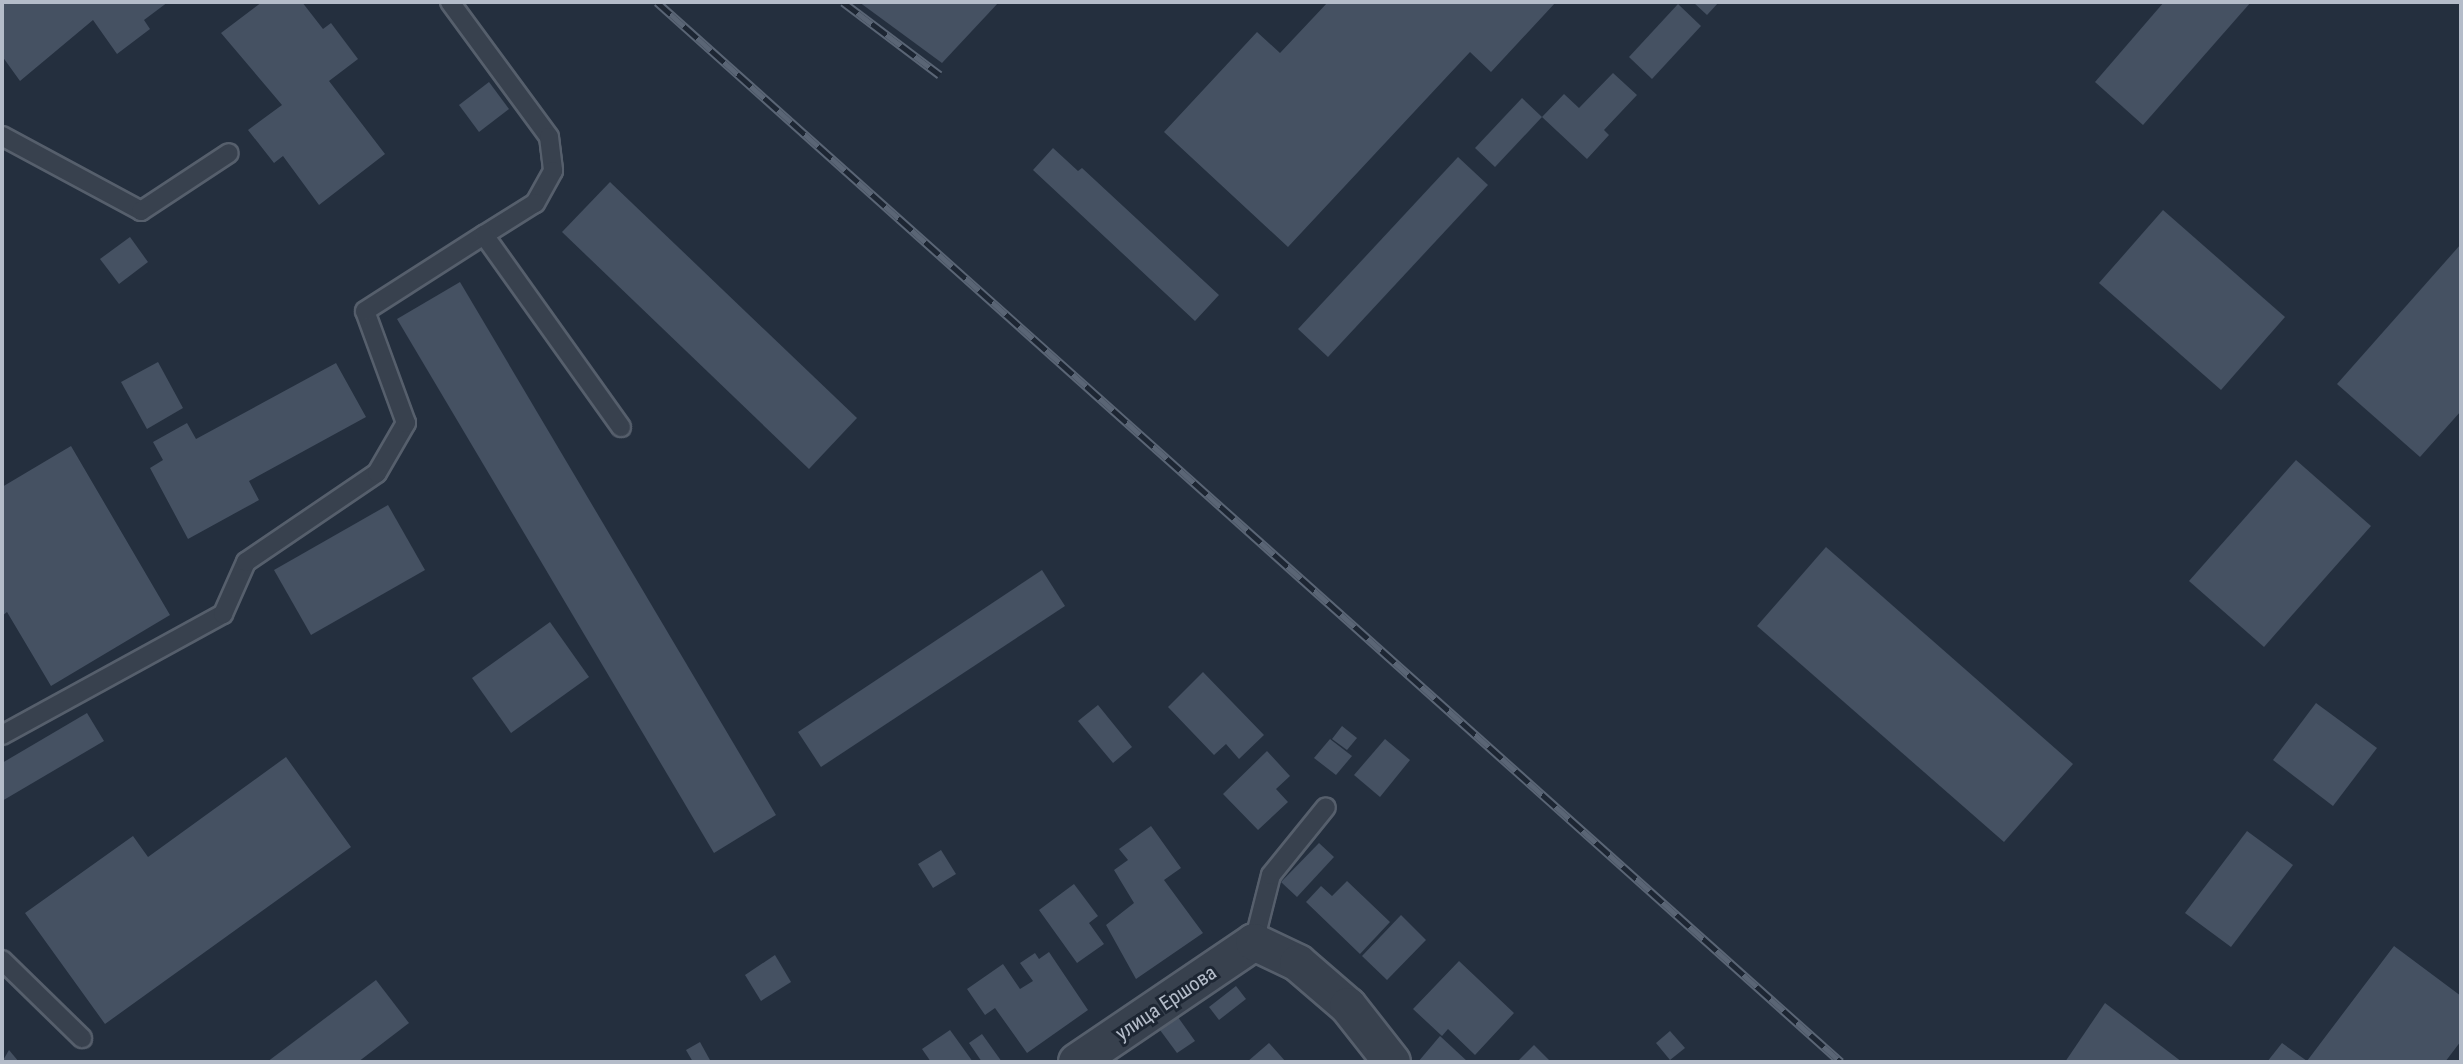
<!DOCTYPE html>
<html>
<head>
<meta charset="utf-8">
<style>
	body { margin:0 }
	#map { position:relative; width:2463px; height:1064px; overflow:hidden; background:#242f3e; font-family:"Roboto Condensed",sans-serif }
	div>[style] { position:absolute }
	.building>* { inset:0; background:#455162 }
	.roads { filter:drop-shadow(2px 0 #565f6c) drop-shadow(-2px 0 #565f6c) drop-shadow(0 2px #565f6c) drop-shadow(0 -2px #565f6c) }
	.lane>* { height:18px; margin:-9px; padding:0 9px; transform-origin:9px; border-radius:9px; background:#38414e }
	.street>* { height:36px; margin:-18px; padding:0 18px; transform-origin:18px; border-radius:18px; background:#38414e }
	.rail>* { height:9px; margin-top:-4.5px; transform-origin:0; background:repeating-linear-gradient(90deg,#1d2633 0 18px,#5a6575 0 36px); box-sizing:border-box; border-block:2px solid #5a6575 }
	span { translate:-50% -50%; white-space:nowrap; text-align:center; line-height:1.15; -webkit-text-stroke:6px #1d2633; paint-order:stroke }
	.street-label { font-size:20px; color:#b4bcc9 }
	.frame { position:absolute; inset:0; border:4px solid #b4bcc9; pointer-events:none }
</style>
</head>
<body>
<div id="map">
	<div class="building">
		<i style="clip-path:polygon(2px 2px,168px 2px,144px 20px,150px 29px,117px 54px,93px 20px,20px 81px,2px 56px)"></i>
		<i style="clip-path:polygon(262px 2px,302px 2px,323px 29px,331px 23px,358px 59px,329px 81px,385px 154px,319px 205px,283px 156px,274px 163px,248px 130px,282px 105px,221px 33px)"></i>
		<i style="clip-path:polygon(859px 2px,999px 2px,942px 63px)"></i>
		<i style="clip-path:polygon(1328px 2px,1556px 2px,1491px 72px,1470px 52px,1288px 247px,1164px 132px,1257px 32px,1280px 53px)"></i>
		<i style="clip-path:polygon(1693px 2px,1719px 2px,1707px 15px)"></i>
		<i style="clip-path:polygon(2164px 2px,2251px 2px,2143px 125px,2095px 82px)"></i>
		<i style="clip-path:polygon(1678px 4px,1701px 26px,1652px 79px,1629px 57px)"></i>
		<i style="clip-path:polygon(1613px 73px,1637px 95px,1604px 130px,1609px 135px,1587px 159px,1542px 117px,1564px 94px,1579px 108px)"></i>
		<i style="clip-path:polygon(489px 82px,509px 109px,479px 132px,459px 105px)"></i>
		<i style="clip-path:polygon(1522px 98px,1542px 117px,1495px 167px,1475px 148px)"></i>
		<i style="clip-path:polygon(1053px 148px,1078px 171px,1082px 168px,1219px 295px,1195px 321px,1033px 170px)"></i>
		<i style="clip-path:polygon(1458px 157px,1488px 185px,1328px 357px,1298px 329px)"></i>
		<i style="clip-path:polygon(610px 182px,857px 418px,809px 469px,562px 232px)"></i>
		<i style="clip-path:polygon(2163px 210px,2285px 317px,2221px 390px,2099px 283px)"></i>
		<i style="clip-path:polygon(130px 237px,148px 262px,119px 284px,100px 259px)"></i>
		<i style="clip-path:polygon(2461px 244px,2461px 411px,2420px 457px,2337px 384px)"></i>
		<i style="clip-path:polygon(460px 282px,776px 815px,714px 853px,397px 319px)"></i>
		<i style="clip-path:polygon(158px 362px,183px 408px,147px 429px,121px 382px)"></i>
		<i style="clip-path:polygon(336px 363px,366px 417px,249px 481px,259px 500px,188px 539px,150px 468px,163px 460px,153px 442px,187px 423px,196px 439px)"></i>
		<i style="clip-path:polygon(71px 446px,170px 615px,51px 686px,7px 612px,2px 616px,2px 487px)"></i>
		<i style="clip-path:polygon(2296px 460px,2371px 526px,2264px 647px,2189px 581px)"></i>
		<i style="clip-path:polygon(388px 505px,425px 570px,311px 635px,274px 570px)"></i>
		<i style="clip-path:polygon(1826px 547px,2073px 764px,2004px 842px,1757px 626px)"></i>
		<i style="clip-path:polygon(1042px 570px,1065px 606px,821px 767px,798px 732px)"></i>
		<i style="clip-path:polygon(550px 622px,589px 677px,511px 733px,472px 678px)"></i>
		<i style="clip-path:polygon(1203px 672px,1264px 735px,1239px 759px,1226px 744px,1214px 755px,1168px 707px)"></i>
		<i style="clip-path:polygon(2316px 703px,2377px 748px,2333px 806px,2273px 760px)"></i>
		<i style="clip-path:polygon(1098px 705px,1132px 747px,1113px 763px,1078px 721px)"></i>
		<i style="clip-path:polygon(87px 713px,104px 741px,2px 801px,2px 763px)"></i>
		<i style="clip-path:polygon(1342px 726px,1357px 738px,1347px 750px,1332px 739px)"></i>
		<i style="clip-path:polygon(1330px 739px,1352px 756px,1336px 775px,1314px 758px)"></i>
		<i style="clip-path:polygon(1385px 739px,1410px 760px,1380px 797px,1354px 775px)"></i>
		<i style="clip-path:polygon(1267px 751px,1290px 776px,1276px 789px,1288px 802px,1258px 830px,1223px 794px)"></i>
		<i style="clip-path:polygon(286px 757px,351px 847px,105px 1024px,25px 913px,133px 836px,148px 857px)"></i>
		<i style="clip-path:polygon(1151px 826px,1181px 868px,1164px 880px,1203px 933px,1136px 979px,1106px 925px,1134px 903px,1114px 870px,1128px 860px,1119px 849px)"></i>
		<i style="clip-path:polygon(2247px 831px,2293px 865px,2231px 947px,2185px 913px)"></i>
		<i style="clip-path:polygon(1319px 843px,1334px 857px,1297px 897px,1281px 882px)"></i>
		<i style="clip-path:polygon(941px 850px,956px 874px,933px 888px,918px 864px)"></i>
		<i style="clip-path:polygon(1347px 881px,1390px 922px,1360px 954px,1306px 902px,1321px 886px,1332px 896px)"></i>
		<i style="clip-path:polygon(1074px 884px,1098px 916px,1089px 923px,1104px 944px,1077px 963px,1039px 910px)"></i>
		<i style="clip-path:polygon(1401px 915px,1426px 940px,1387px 980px,1362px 956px)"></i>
		<i style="clip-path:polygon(2394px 946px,2461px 996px,2461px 1041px,2445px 1062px,2267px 1062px,2282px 1043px,2307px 1061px)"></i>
		<i style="clip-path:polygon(1049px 952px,1088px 1010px,1027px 1053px,995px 1008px,985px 1015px,967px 989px,1003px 964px,1020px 989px,1033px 981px,1020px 963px,1035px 953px,1039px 959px)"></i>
		<i style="clip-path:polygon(775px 955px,791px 982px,761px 1001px,745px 975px)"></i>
		<i style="clip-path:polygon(1459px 961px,1514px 1013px,1475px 1055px,1448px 1029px,1442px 1036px,1413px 1009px)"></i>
		<i style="clip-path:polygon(376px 980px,409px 1023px,358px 1062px,267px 1062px)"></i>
		<i style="clip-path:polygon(1236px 986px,1246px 999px,1219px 1020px,1209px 1007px)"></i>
		<i style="clip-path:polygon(2105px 1003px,2182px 1062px,2065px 1062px)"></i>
		<i style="clip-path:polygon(1175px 1013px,1195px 1041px,1177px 1053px,1157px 1026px)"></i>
		<i style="clip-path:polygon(950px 1030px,973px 1062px,931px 1062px,922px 1049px)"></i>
		<i style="clip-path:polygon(1670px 1031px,1685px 1048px,1670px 1060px,1656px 1043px)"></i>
		<i style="clip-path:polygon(982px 1034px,1002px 1062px,982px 1062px,969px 1043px)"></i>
		<i style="clip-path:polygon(1440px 1036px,1468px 1062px,1418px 1062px)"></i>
		<i style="clip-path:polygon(700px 1042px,711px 1062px,693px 1062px,686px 1050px)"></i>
		<i style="clip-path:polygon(1269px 1043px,1286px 1062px,1247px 1062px)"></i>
		<i style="clip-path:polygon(1534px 1045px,1551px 1062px,1517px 1062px)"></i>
		<i style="clip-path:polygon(9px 1050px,19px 1062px,2px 1062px)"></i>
	</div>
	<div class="roads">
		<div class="lane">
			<i style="left:450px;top:2px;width:167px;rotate:53.7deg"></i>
			<i style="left:549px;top:137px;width:34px;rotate:83deg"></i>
			<i style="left:553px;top:171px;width:37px;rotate:119deg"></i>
			<i style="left:535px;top:203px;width:60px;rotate:147.9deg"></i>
			<i style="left:2px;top:136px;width:158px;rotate:28.3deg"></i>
			<i style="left:141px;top:211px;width:105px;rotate:-33.4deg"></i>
			<i style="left:2px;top:735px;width:252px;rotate:-28.7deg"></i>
			<i style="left:223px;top:614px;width:57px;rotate:-66.1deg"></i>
			<i style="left:246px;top:562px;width:158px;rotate:-34.2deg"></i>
			<i style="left:377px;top:473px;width:58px;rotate:-59.9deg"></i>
			<i style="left:406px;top:423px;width:119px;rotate:-110.1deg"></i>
			<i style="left:365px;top:311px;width:141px;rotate:-32.6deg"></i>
			<i style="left:484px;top:235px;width:236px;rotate:54.5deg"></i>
			<i style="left:1254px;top:942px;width:69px;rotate:-75.8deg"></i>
			<i style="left:1271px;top:875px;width:87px;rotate:-51deg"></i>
			<i style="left:2px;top:960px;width:112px;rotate:44.3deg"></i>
		</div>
		<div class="street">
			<i style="left:1077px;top:1062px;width:214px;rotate:-34.1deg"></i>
			<i style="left:1254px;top:942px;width:49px;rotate:25.5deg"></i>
			<i style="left:1298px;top:963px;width:66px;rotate:40.7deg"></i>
			<i style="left:1348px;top:1006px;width:71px;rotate:51.8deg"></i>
		</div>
	</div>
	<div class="rail">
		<i style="left:657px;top:2px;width:1589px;rotate:41.84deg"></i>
		<i style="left:843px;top:2px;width:121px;rotate:37deg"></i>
	</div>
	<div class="street-label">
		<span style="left:1166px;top:1003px;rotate:-34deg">улица Ершова</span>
	</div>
	<div class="frame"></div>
</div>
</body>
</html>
